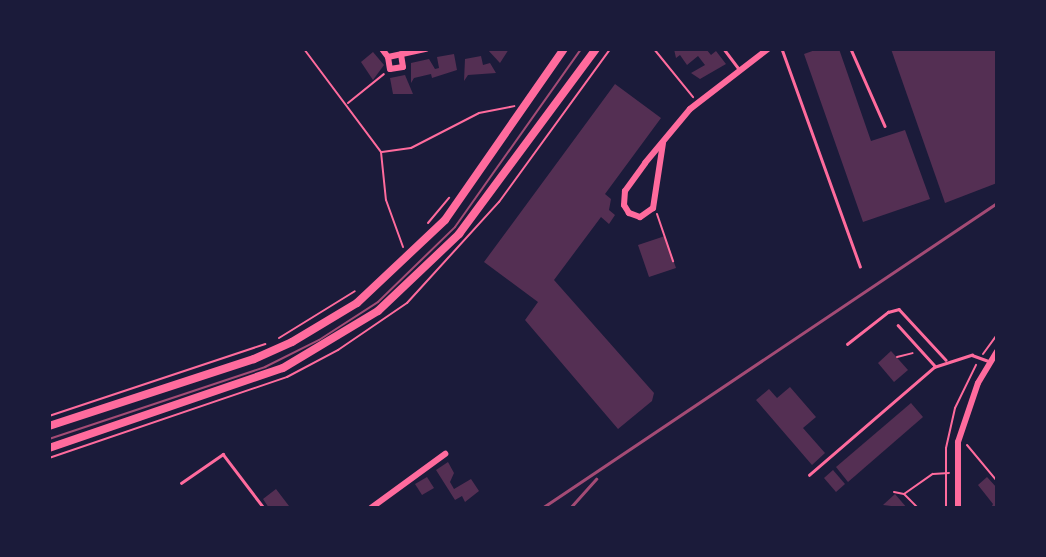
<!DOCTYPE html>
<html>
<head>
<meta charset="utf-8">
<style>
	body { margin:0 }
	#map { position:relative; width:1046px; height:557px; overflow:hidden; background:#1b1b3a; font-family:Manrope,sans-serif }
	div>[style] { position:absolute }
	.building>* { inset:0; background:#542f53 }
	.path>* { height:2px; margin:-1px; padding:0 1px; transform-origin:1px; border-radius:1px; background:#ff6b9d }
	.service>* { height:2.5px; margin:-1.25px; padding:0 1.25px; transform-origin:1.25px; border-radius:1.25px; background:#ff6b9d }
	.minor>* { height:6px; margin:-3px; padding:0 3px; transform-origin:3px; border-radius:3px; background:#ff6b9d }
	.secondary>* { height:8px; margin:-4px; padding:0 4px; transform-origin:4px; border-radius:4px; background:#ff6b9d }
	.tram>* { height:2px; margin:-1px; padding:0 1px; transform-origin:1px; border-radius:1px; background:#a44b75 }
	.rail>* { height:2.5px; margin:-1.25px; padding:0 1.25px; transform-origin:1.25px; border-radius:1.25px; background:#a44b75 }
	span { translate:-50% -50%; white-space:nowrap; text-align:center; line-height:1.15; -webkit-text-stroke:5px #1b1b3a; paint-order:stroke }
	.frame { position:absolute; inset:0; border:51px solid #1b1b3a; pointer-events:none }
</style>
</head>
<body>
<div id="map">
	<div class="building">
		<i style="clip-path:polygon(487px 49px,509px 49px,500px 63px)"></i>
		<i style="clip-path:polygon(674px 49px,706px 49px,711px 55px,716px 51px,726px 64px,700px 79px,691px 73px,705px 65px,698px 56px,687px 65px,680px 55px,676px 58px)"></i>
		<i style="clip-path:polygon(818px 49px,839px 49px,871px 141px,905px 130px,930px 199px,863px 222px,804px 54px)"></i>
		<i style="clip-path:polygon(891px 49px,997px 49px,997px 183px,945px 203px)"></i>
		<i style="clip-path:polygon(373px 52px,384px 65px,373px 80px,361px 62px)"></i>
		<i style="clip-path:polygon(454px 54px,457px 70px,432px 78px,431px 74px,414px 78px,411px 83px,411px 63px,429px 59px,435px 69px,439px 68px,437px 57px)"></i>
		<i style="clip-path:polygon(481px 56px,483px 65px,490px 63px,496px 73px,468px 75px,464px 81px,465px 59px)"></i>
		<i style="clip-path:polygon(405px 75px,413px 94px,393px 94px,390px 78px)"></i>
		<i style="clip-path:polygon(615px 84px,661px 118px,605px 194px,611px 199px,609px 210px,615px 215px,609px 224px,601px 217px,554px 280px,654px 393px,652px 401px,618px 429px,525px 320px,538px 302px,484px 262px)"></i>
		<i style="clip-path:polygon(665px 236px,676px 268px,649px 277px,638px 245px)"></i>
		<i style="clip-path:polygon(891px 351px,908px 370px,894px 382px,878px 363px)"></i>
		<i style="clip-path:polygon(790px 387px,816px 417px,803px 428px,825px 453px,812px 465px,756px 400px,769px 389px,777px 398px)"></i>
		<i style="clip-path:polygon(911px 403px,923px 417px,848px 482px,836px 467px)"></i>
		<i style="clip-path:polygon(448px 462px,454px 473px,450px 482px,454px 489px,471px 479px,479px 491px,465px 502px,462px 496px,455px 500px,436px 470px)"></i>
		<i style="clip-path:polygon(833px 470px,845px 484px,836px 492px,824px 478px)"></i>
		<i style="clip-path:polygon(427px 477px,434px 488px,422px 495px,415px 484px)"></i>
		<i style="clip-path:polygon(987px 477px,997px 488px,997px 508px,991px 508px,993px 504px,978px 485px)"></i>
		<i style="clip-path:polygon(276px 489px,289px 506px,293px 508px,269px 508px,263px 499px)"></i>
		<i style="clip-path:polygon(895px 494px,907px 508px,883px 505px)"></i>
	</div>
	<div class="path">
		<i style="left:304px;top:49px;width:129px;rotate:53.2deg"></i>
		<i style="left:381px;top:152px;width:48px;rotate:84.1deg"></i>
		<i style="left:386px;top:200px;width:50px;rotate:70.1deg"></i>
		<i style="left:654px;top:49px;width:62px;rotate:50.9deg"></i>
		<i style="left:348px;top:103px;width:46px;rotate:-38.9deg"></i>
		<i style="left:382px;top:152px;width:29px;rotate:-8deg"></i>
		<i style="left:411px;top:148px;width:76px;rotate:-27.2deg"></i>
		<i style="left:479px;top:113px;width:36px;rotate:-11deg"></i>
		<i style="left:657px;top:214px;width:50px;rotate:71.2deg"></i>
		<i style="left:428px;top:223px;width:33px;rotate:-50deg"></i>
		<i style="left:279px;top:338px;width:89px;rotate:-31.7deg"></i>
		<i style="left:983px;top:354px;width:24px;rotate:-54deg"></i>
		<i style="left:897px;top:357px;width:16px;rotate:-14deg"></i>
		<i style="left:997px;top:410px;width:1px;rotate:-90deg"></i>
		<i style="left:49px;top:416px;width:228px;rotate:-18.4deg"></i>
		<i style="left:967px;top:445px;width:47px;rotate:50.2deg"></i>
		<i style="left:49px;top:458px;width:251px;rotate:-18.8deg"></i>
		<i style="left:287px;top:377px;width:58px;rotate:-27.9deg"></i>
		<i style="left:338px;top:350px;width:83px;rotate:-34.3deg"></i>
		<i style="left:407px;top:303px;width:137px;rotate:-47.7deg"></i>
		<i style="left:499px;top:202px;width:189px;rotate:-54deg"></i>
		<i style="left:894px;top:492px;width:10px;rotate:11deg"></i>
		<i style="left:904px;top:494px;width:20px;rotate:45deg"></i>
		<i style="left:904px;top:494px;width:35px;rotate:-35deg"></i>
		<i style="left:933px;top:474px;width:16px;rotate:-4deg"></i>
		<i style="left:946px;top:508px;width:60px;rotate:-90deg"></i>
		<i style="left:946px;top:448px;width:41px;rotate:-77.3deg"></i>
		<i style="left:955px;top:408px;width:48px;rotate:-64deg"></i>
	</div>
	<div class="service">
		<i style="left:724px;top:49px;width:25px;rotate:53deg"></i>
		<i style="left:782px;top:49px;width:231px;rotate:70.2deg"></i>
		<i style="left:851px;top:49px;width:84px;rotate:66.2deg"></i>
		<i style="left:898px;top:325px;width:55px;rotate:47.9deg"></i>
		<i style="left:847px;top:344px;width:52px;rotate:-38deg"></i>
		<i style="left:888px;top:312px;width:11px;rotate:-15deg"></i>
		<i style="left:899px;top:309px;width:69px;rotate:47.3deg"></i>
		<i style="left:809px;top:475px;width:165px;rotate:-40.8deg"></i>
		<i style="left:934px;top:367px;width:40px;rotate:-18deg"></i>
		<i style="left:972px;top:355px;width:20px;rotate:20deg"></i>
		<i style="left:181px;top:483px;width:51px;rotate:-34.6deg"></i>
		<i style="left:223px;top:454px;width:68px;rotate:52.8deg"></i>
	</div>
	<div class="minor">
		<i style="left:382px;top:49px;width:10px;rotate:53deg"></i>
		<i style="left:388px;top:57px;width:39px;rotate:-12deg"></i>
		<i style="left:388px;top:57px;width:12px;rotate:81deg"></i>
		<i style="left:390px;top:69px;width:13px;rotate:-9deg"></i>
		<i style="left:403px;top:67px;width:13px;rotate:-99deg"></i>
		<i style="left:663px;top:143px;width:66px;rotate:98.7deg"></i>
		<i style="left:653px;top:208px;width:16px;rotate:145deg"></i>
		<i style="left:640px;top:217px;width:12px;rotate:-160deg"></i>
		<i style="left:629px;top:213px;width:9px;rotate:-122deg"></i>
		<i style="left:624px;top:205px;width:14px;rotate:-86deg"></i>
		<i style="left:625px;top:191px;width:34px;rotate:-54deg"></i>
		<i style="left:645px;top:163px;width:70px;rotate:-50.2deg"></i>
		<i style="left:690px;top:109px;width:98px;rotate:-37.6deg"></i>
		<i style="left:371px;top:508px;width:92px;rotate:-36.1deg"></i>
		<i style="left:958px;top:508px;width:66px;rotate:-90deg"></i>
		<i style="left:958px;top:442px;width:62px;rotate:-71.3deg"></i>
		<i style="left:978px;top:383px;width:37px;rotate:-59deg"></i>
	</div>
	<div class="secondary">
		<i style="left:49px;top:426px;width:216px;rotate:-18.1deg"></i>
		<i style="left:254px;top:359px;width:42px;rotate:-24.1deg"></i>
		<i style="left:292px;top:342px;width:76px;rotate:-31deg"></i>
		<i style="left:357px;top:303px;width:121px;rotate:-43.3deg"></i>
		<i style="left:445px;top:220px;width:208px;rotate:-55.2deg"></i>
		<i style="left:49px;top:448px;width:247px;rotate:-18.9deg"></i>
		<i style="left:283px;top:368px;width:111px;rotate:-31deg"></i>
		<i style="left:378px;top:311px;width:112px;rotate:-43.5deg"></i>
		<i style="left:459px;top:234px;width:230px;rotate:-53.5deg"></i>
	</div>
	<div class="tram">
		<i style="left:49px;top:439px;width:228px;rotate:-18.4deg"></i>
		<i style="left:265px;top:367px;width:60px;rotate:-26.6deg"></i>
		<i style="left:319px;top:340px;width:70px;rotate:-32.8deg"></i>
		<i style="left:378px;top:302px;width:107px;rotate:-44.2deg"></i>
		<i style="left:455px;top:227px;width:218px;rotate:-54.7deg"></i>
	</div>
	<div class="rail">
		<i style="left:542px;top:508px;width:548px;rotate:-33.84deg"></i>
		<i style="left:570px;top:508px;width:39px;rotate:-48deg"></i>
	</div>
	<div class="frame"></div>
</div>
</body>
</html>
